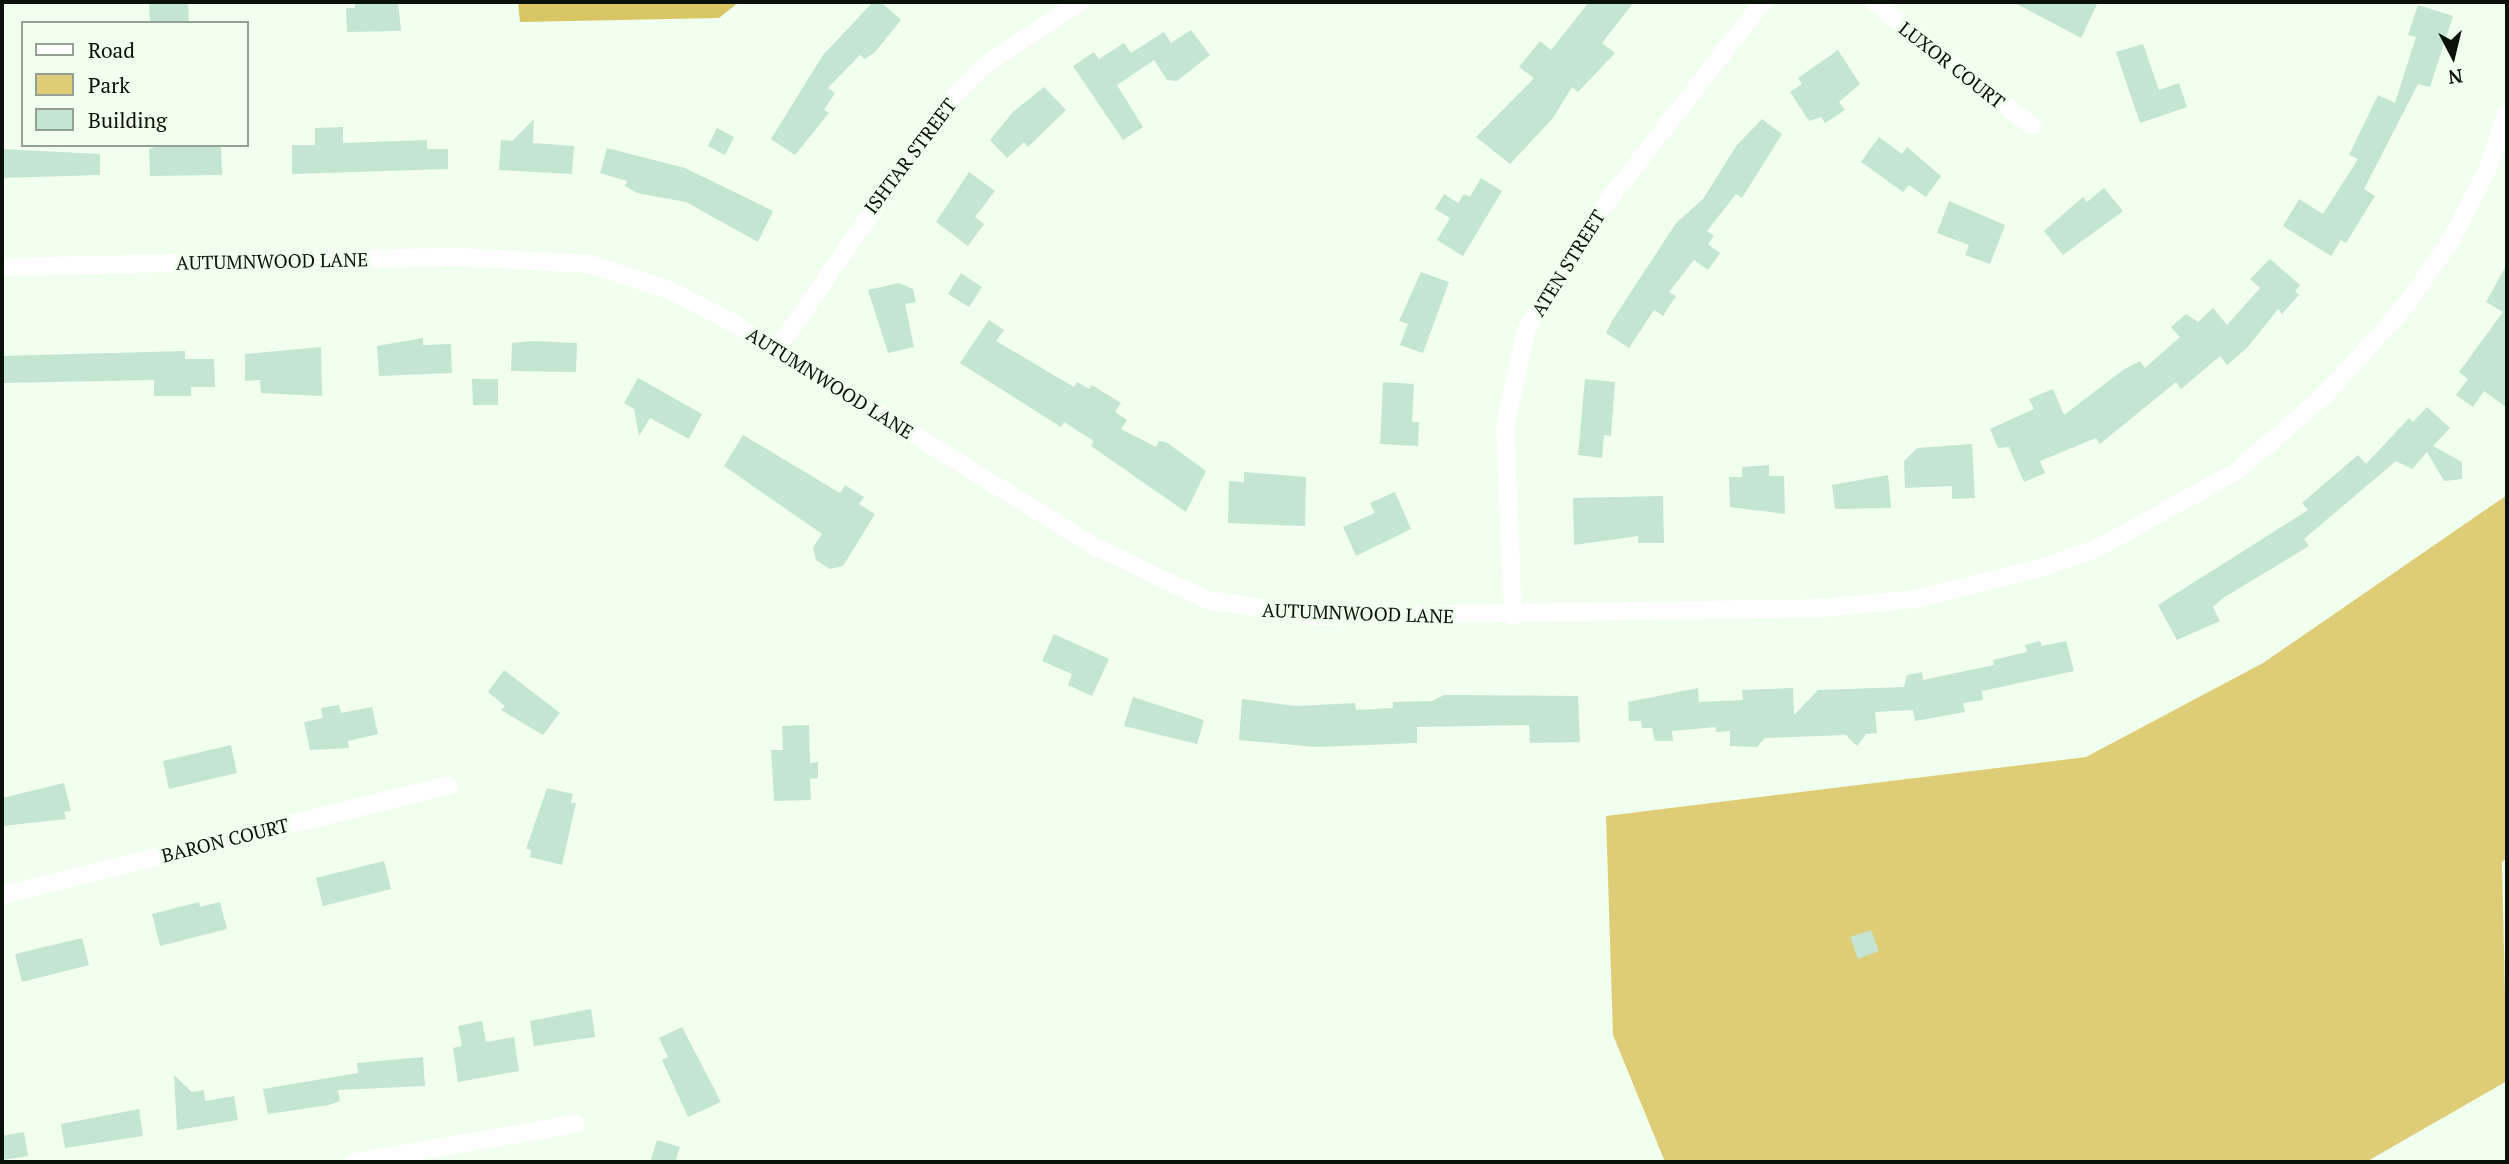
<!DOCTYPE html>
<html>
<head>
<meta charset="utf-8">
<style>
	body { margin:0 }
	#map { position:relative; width:2509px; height:1164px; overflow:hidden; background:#f1ffee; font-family:"PT Serif",serif }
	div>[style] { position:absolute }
	.green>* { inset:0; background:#decd76 }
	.forest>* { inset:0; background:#d8c664 }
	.building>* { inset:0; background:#c3e5d1 }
	.minor>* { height:18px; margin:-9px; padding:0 9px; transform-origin:9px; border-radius:9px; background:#fff }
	span { translate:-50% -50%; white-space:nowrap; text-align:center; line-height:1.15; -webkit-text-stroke:7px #f1ffee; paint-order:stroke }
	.street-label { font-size:19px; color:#0a1108 }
	.frame { position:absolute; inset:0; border:4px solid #0a1108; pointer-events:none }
	.legend { position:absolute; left:21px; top:21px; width:228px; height:126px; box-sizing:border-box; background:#f1ffee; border:2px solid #95a092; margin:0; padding:9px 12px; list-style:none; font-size:21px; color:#0a1108 }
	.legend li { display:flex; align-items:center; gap:14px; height:35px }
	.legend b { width:35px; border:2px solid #95a092 }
	.north { position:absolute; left:2418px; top:21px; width:70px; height:70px; -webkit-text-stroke:5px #f1ffee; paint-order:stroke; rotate:173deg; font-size:19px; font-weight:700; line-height:28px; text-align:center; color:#0a1108 }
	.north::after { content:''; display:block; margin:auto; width:24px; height:32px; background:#0a1108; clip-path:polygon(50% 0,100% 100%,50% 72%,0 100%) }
</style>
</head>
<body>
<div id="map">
	<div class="green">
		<i style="clip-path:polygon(2507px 495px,2507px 858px,2502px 862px,2507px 1081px,2366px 1162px,1665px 1162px,1613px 1035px,1606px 816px,2086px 757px,2263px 663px)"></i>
	</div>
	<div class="forest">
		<i style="clip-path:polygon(518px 2px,739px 2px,719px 18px,520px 22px)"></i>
	</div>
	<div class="building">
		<i style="clip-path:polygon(149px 2px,188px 2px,189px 23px,150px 23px)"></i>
		<i style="clip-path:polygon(355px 2px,398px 2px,401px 31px,347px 32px,346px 8px,355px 8px)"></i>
		<i style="clip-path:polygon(873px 2px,881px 2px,901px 20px,875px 52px,865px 59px,860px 55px,828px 88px,835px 93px,824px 110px,829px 113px,795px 155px,771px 139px,823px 55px)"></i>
		<i style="clip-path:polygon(1589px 2px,1634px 2px,1602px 43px,1615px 53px,1578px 92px,1572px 87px,1553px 118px,1510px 164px,1476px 137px,1534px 78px,1519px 67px,1540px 41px,1551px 50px)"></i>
		<i style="clip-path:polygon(2013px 2px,2098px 2px,2081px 38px)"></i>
		<i style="clip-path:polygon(2418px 5px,2453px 16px,2430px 87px,2418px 84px,2364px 189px,2375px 196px,2346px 243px,2341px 240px,2331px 256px,2283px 226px,2299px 199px,2323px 214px,2358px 159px,2349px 155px,2378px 95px,2395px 103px,2416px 37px,2408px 35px)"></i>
		<i style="clip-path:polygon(1191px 30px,1210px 55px,1177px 81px,1167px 80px,1154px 60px,1117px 85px,1143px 127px,1123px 140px,1073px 66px,1094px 52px,1099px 59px,1124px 43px,1131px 53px,1164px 32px,1171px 43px)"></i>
		<i style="clip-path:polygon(2143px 44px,2159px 90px,2179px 83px,2187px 107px,2140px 123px,2116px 52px)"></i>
		<i style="clip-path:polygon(1838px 50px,1860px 84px,1839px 102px,1845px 110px,1825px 123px,1821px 117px,1809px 121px,1790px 92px,1802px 84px,1798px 78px)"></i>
		<i style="clip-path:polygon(1044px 87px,1066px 110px,1028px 147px,1024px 142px,1007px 158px,990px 140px,1013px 112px)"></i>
		<i style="clip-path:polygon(534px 119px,533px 143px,574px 146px,572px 174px,499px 170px,501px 140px,512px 141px)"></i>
		<i style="clip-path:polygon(1762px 119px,1782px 134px,1742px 198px,1736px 194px,1707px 231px,1714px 236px,1708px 244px,1720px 253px,1708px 270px,1694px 260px,1669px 292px,1676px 296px,1663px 316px,1654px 310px,1629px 348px,1606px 333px,1612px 321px,1676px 223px,1703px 199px,1737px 145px)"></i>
		<i style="clip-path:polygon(343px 127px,343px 143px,427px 140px,427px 149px,448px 149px,448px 169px,292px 174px,292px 145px,315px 145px,315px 128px)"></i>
		<i style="clip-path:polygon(717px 128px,734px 137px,725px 155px,708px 146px)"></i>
		<i style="clip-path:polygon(1879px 137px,1902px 154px,1907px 147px,1941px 176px,1926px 197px,1909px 185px,1903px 192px,1861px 162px)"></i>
		<i style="clip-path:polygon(161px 145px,221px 147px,222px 175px,150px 176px,149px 149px)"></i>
		<i style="clip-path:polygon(607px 148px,685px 168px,773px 211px,758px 242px,686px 202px,637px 193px,625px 186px,627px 181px,600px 173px)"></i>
		<i style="clip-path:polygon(2px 149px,100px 154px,100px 175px,2px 178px)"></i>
		<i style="clip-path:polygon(969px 172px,995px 191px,975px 217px,984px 224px,968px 246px,936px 222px)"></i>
		<i style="clip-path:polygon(1481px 178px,1502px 191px,1463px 256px,1437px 240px,1450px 218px,1435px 209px,1444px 194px,1458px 203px,1464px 194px,1470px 197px)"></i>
		<i style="clip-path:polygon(2104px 188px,2123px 211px,2063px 255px,2044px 231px,2083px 197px,2087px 202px)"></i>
		<i style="clip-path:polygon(1949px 201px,2005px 225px,1990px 264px,1965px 255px,1969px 245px,1937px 233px)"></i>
		<i style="clip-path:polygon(2270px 259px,2300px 285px,2295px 291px,2299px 295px,2282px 314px,2278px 309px,2247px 348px,2227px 365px,2220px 356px,2181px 389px,2176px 382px,2100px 444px,2096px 438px,2040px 461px,2045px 473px,2024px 482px,2009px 447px,1998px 448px,1990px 429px,2034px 409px,2029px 399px,2053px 389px,2064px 415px,2123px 370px,2140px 361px,2145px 368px,2180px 337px,2171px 327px,2186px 314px,2198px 322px,2213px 308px,2227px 325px,2260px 288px,2250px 279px)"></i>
		<i style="clip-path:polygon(2507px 264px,2507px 408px,2484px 391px,2473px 407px,2456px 395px,2468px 379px,2459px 372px,2503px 312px,2486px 302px)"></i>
		<i style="clip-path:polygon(1421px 272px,1449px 282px,1423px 353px,1400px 345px,1408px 324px,1399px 321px)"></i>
		<i style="clip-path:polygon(961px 273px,982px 287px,969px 307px,948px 294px)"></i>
		<i style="clip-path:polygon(899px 283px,913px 289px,916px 302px,905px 304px,914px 347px,888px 353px,868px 290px)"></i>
		<i style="clip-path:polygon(989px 320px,1004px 330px,996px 341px,1074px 387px,1077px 382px,1089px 389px,1092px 385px,1121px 403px,1115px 412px,1127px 420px,1121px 429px,1156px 447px,1159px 441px,1166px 442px,1206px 471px,1186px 512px,1091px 446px,1094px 441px,1064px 422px,1061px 427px,960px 363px)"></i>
		<i style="clip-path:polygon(423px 338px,423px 345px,451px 344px,452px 373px,379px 376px,377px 346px)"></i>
		<i style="clip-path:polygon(532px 341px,577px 343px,576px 372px,511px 371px,512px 343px)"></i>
		<i style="clip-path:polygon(321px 347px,322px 396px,261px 393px,260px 380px,245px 381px,245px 354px)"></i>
		<i style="clip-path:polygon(185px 351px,185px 359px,214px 359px,215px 387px,191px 387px,191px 396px,154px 396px,154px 380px,2px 383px,2px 356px)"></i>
		<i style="clip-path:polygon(638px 378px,702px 414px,689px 439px,650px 418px,639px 436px,634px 409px,624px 403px)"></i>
		<i style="clip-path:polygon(472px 379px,498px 379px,498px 405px,473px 405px)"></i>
		<i style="clip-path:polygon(1585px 379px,1615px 382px,1611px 436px,1604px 435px,1602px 458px,1578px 455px)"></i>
		<i style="clip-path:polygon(1383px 382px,1414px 384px,1412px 422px,1419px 422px,1418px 446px,1380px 444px)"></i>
		<i style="clip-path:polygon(2427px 407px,2450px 428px,2433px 446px,2462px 462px,2462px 479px,2444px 481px,2427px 452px,2412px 469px,2396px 461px,2304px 539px,2309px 546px,2223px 598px,2213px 607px,2220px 621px,2177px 640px,2158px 605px,2308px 510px,2302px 503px,2358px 455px,2366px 464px,2409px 418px,2413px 422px)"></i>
		<i style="clip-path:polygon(743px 435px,840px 493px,845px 485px,864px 497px,859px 504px,875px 514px,843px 566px,830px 569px,816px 560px,813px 548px,822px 534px,724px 466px)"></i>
		<i style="clip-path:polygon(1972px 444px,1975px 498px,1952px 499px,1952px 486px,1905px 488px,1904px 461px,1917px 448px)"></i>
		<i style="clip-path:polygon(1769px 465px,1769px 476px,1784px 476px,1785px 514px,1730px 507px,1729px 477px,1742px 477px,1742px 467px)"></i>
		<i style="clip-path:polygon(1244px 472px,1306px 477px,1305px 526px,1228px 523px,1229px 481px,1244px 482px)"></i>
		<i style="clip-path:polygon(1888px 475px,1891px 508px,1835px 509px,1832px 485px)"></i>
		<i style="clip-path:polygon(1395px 492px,1411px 529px,1356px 556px,1343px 527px,1375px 513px,1370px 503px)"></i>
		<i style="clip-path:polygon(1663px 496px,1664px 543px,1638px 543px,1638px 536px,1574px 545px,1573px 498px)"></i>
		<i style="clip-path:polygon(1054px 634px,1109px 659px,1092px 696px,1068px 685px,1072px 674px,1042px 661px)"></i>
		<i style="clip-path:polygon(2040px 641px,2042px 646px,2066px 641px,2074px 671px,1982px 691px,1983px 700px,1963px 703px,1965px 712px,1915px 721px,1913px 710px,1875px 712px,1877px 733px,1866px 734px,1857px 746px,1846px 735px,1765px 738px,1757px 747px,1730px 746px,1730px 731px,1716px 732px,1716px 727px,1672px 731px,1673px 741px,1655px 741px,1652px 728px,1642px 728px,1641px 721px,1629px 721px,1628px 702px,1698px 688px,1699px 702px,1743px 700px,1742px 690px,1793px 688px,1794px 715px,1818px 690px,1904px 687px,1907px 675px,1922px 672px,1923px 680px,1994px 665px,1993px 660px,2027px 652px,2025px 645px)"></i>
		<i style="clip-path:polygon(504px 670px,560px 713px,543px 735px,501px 710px,505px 706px,488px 692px)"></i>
		<i style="clip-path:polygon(1444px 695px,1578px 696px,1580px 742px,1530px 743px,1529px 725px,1417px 727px,1417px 743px,1316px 747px,1239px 740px,1242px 699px,1296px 706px,1355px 703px,1356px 710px,1393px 708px,1393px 702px,1432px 701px)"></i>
		<i style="clip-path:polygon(1133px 697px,1204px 720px,1197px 744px,1124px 726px)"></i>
		<i style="clip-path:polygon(339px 705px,341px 713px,372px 707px,378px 734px,348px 741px,349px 748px,310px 750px,304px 722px,323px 718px,321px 708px)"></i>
		<i style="clip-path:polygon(809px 725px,810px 763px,818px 762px,818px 778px,810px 779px,811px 800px,774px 801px,771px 750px,783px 750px,782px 726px)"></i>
		<i style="clip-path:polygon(231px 745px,237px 773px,169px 789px,163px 761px)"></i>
		<i style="clip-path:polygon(64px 783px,71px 811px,64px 812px,66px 819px,2px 826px,2px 798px)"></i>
		<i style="clip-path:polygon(547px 788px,573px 794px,571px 803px,576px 803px,562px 865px,530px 857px,531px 850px,526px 849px)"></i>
		<i style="clip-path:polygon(384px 861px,391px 889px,323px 906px,316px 878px)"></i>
		<i style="clip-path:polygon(199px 902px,200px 907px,220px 902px,227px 929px,160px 946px,152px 914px)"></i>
		<i style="clip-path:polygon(1871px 930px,1879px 951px,1858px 959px,1850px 937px)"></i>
		<i style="clip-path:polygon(82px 938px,89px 965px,22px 982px,15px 954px)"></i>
		<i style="clip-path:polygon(591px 1009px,595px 1037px,534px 1046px,530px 1021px)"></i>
		<i style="clip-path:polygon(482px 1021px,486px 1042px,514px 1037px,519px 1071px,458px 1082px,453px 1048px,462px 1046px,458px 1026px)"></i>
		<i style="clip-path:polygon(682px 1027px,721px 1102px,688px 1117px,662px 1060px,668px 1057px,659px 1038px)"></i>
		<i style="clip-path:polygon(423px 1057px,425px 1086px,338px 1090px,340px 1101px,329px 1105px,268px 1114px,263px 1089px,358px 1073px,357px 1063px)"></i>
		<i style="clip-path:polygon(174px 1075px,192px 1092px,204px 1090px,205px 1101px,234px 1096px,238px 1120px,177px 1130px)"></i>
		<i style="clip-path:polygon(139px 1109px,143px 1136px,65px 1148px,61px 1124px)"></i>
		<i style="clip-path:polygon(24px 1132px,28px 1156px,2px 1160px,2px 1136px)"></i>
		<i style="clip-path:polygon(657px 1140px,680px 1147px,675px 1162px,650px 1162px)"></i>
	</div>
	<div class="minor">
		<i style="left:1874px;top:2px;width:201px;rotate:38.1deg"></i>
		<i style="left:2px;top:267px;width:456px;rotate:-1.3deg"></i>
		<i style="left:458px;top:257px;width:131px;rotate:3.1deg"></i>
		<i style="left:589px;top:264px;width:87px;rotate:18deg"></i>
		<i style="left:672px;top:291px;width:69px;rotate:27.7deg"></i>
		<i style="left:733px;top:323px;width:429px;rotate:31.7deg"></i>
		<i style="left:1098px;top:548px;width:121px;rotate:25.5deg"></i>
		<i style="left:1207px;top:600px;width:112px;rotate:8.2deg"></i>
		<i style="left:1318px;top:616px;width:505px;rotate:-0.91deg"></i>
		<i style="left:1823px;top:608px;width:91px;rotate:-5.6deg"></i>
		<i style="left:1914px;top:599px;width:137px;rotate:-13.9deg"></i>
		<i style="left:2047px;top:566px;width:54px;rotate:-19.4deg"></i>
		<i style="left:2098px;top:548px;width:159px;rotate:-29deg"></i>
		<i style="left:2237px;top:471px;width:119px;rotate:-40.9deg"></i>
		<i style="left:2327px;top:393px;width:121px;rotate:-48deg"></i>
		<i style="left:2408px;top:303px;width:76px;rotate:-55.7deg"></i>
		<i style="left:2451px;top:240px;width:81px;rotate:-62.8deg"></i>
		<i style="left:2488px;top:168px;width:57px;rotate:-70.6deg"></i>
		<i style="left:778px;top:348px;width:300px;rotate:-55.3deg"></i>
		<i style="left:949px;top:101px;width:51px;rotate:-45deg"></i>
		<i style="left:985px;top:65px;width:114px;rotate:-33.6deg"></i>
		<i style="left:1513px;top:616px;width:187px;rotate:-92.4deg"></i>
		<i style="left:1505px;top:429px;width:99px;rotate:-78.3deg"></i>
		<i style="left:1525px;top:332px;width:137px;rotate:-58.4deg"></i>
		<i style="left:1597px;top:215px;width:270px;rotate:-52.1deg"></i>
		<i style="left:2px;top:895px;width:460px;rotate:-13.8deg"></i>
		<i style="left:355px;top:1162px;width:224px;rotate:-9.8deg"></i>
	</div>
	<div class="street-label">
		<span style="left:1952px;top:65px;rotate:38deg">LUXOR COURT</span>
		<span style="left:910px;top:156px;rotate:-53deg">ISHTAR STREET</span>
		<span style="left:272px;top:261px;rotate:-1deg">AUTUMNWOOD LANE</span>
		<span style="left:1568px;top:263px;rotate:-58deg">ATEN STREET</span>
		<span style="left:830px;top:383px;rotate:32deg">AUTUMNWOOD LANE</span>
		<span style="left:1358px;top:613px;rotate:2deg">AUTUMNWOOD LANE</span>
		<span style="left:225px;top:840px;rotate:-14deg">BARON COURT</span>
	</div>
	<div class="frame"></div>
	<ul class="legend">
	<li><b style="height:9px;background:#fff"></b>Road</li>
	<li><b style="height:19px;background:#decd76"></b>Park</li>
	<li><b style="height:19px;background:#c3e5d1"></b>Building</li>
	</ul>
	<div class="north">N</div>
</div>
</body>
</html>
